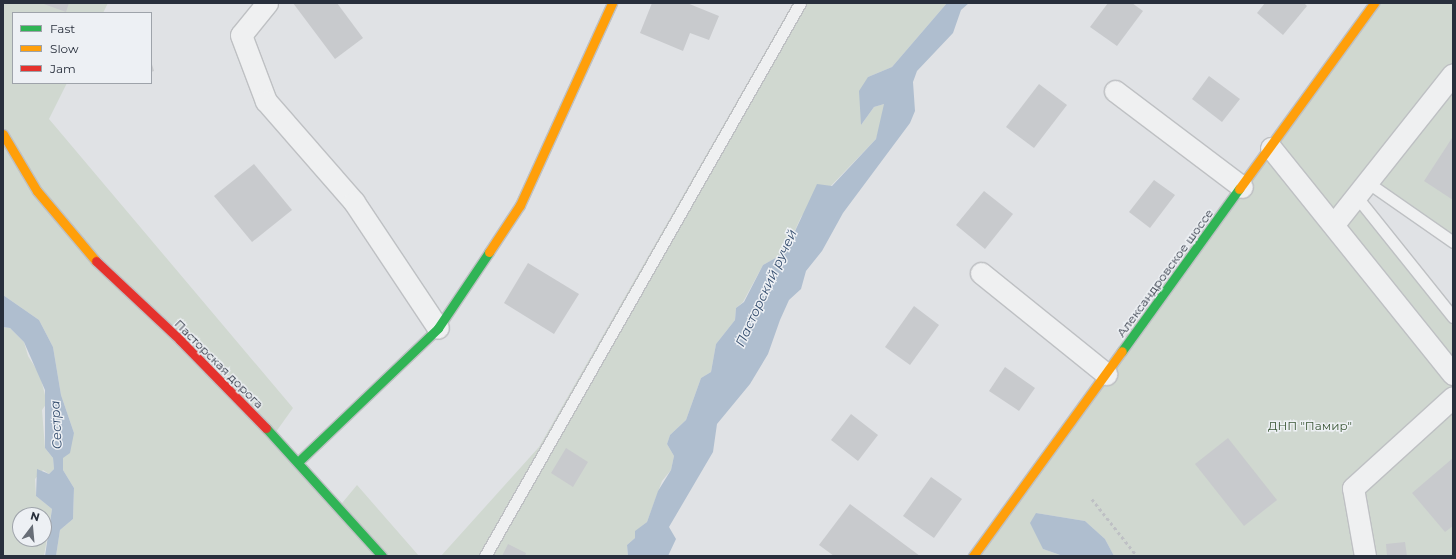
<!DOCTYPE html>
<html>
<head>
<meta charset="utf-8">
<style>
	body { margin:0 }
	#map { position:relative; width:1456px; height:559px; overflow:hidden; background:#e0e2e5; font-family:Montserrat,sans-serif }
	div>[style] { position:absolute }
	.green>* { inset:0; background:#d0d8d0 }
	.water>* { inset:0; background:#afbecf }
	.building>* { inset:0; background:#c8cacd }
	.path>* { height:2.5px; margin-top:-1.25px; transform-origin:0; background:repeating-linear-gradient(90deg,#bec0c4 0 3px,transparent 0 6px) }
	.roads { filter:drop-shadow(1px 0 #bec0c3) drop-shadow(-1px 0 #bec0c3) drop-shadow(0 1px #bec0c3) drop-shadow(0 -1px #bec0c3) }
	.lane>* { height:11px; margin:-5.5px; padding:0 5.5px; transform-origin:5.5px; border-radius:5.5px; background:#eff0f1 }
	.street>* { height:21px; margin:-10.5px; padding:0 10.5px; transform-origin:10.5px; border-radius:10.5px; background:#eff0f1 }
	.fast>* { height:9px; margin:-4.5px; padding:0 4.5px; transform-origin:4.5px; border-radius:4.5px; background:#30b455 }
	.slow>* { height:9px; margin:-4.5px; padding:0 4.5px; transform-origin:4.5px; border-radius:4.5px; background:#ff9f0a }
	.jam>* { height:9px; margin:-4.5px; padding:0 4.5px; transform-origin:4.5px; border-radius:4.5px; background:#e5322d }
	span { translate:-50% -50%; white-space:nowrap; text-align:center; line-height:1.15; -webkit-text-stroke:3px #edf0f4; paint-order:stroke }
	.street-label { font-size:12px; color:#282f3c }
	.park-label { font-size:12px; color:#3b5736 }
	.water-label { font-size:13px; color:#344d6e; font-style:italic }
	.frame { position:absolute; inset:0; border:4px solid #282f3c; pointer-events:none }
	.legend { position:absolute; left:12px; top:12px; width:140px; height:72px; box-sizing:border-box; background:#edf0f4; border:1px solid #9ea3aa; margin:0; padding:5px 7px; list-style:none; font-size:12px; color:#282f3c }
	.legend li { display:flex; align-items:center; gap:8px; height:20px }
	.legend b { width:20px; border:1px solid #9ea3aa }
	.north { position:absolute; left:12px; top:507px; width:40px; height:40px; box-sizing:border-box; background:#edf0f4; border:1px solid #9ea3aa; border-radius:50%; rotate:16deg; font-size:11px; font-weight:700; line-height:16px; text-align:center; color:#282f3c }
	.north::after { content:''; display:block; margin:auto; width:14px; height:18px; background:#686e77; clip-path:polygon(50% 0,100% 100%,50% 72%,0 100%) }
</style>
</head>
<body>
<div id="map">
	<div class="green">
		<i style="clip-path:polygon(3px 3px,108px 3px,103px 13px,13px 13px,13px 83px,67px 83px,49px 119px,293px 408px,273px 436px,338px 508px,357px 485px,419px 556px,56px 556px,60px 530px,73px 519px,74px 488px,63px 470px,63px 458px,74px 433px,61px 395px,53px 347px,39px 320px,3px 295px)"></i>
		<i style="clip-path:polygon(793px 3px,947px 3px,892px 67px,868px 77px,861px 125px,874px 107px,884px 104px,885px 111px,876px 139px,801px 217px,789px 244px,779px 256px,763px 265px,743px 302px,736px 308px,735px 320px,716px 344px,711px 372px,701px 378px,686px 420px,670px 435px,667px 444px,674px 456px,671px 470px,662px 481px,647px 522px,636px 531px,635px 538px,627px 545px,628px 556px,441px 556px,539px 447px)"></i>
		<i style="clip-path:polygon(1374px 3px,1453px 3px,1453px 237px,1369px 180px,1355px 198px,1453px 323px,1453px 556px,1114px 556px,1105px 539px,1085px 521px,1036px 513px,1043px 549px,1063px 556px,973px 556px)"></i>
		<i style="clip-path:polygon(evenodd,3px 327px,10px 328px,24px 342px,28px 356px,40px 375px,47px 403px,42px 410px,45px 448px,53px 458px,54px 469px,49px 474px,43px 470px,35px 479px,36px 496px,52px 509px,44px 556px,3px 556px,3px 327px,20px 515px,44px 515px,44px 539px,20px 539px,20px 515px)"></i>
	</div>
	<div class="water">
		<i style="clip-path:polygon(947px 3px,969px 3px,961px 10px,953px 33px,917px 71px,913px 82px,915px 111px,910px 123px,843px 213px,822px 251px,806px 271px,801px 289px,789px 300px,780px 320px,768px 354px,750px 384px,717px 424px,713px 452px,669px 527px,676px 539px,668px 556px,628px 556px,627px 545px,635px 538px,635px 531px,647px 522px,658px 491px,671px 470px,674px 456px,667px 444px,670px 435px,686px 420px,701px 378px,711px 372px,716px 344px,735px 320px,736px 308px,744px 302px,763px 265px,779px 256px,789px 244px,817px 184px,832px 186px,876px 139px,884px 104px,874px 107px,861px 125px,859px 91px,868px 77px,892px 67px)"></i>
		<i style="clip-path:polygon(3px 295px,39px 320px,53px 347px,61px 395px,74px 433px,70px 453px,63px 458px,63px 470px,74px 488px,73px 519px,60px 530px,56px 556px,45px 556px,52px 509px,36px 496px,37px 469px,49px 474px,54px 469px,53px 458px,45px 448px,45px 390px,24px 342px,10px 328px,3px 327px)"></i>
		<i style="clip-path:polygon(1036px 513px,1085px 521px,1105px 539px,1114px 556px,1063px 556px,1043px 549px,1030px 523px)"></i>
	</div>
	<div class="building">
		<i style="clip-path:polygon(41px 3px,69px 3px,66px 12px)"></i>
		<i style="clip-path:polygon(293px 3px,337px 3px,363px 38px,335px 59px)"></i>
		<i style="clip-path:polygon(652px 3px,687px 3px,719px 16px,709px 40px,690px 33px,683px 51px,640px 33px)"></i>
		<i style="clip-path:polygon(1108px 3px,1132px 3px,1143px 11px,1117px 46px,1090px 27px)"></i>
		<i style="clip-path:polygon(1265px 3px,1304px 3px,1307px 6px,1283px 35px,1257px 13px)"></i>
		<i style="clip-path:polygon(151px 61px,154px 71px,151px 72px)"></i>
		<i style="clip-path:polygon(1209px 76px,1240px 99px,1222px 122px,1192px 99px)"></i>
		<i style="clip-path:polygon(1039px 84px,1067px 105px,1034px 148px,1006px 127px)"></i>
		<i style="clip-path:polygon(1452px 138px,1453px 139px,1453px 200px,1424px 181px)"></i>
		<i style="clip-path:polygon(254px 164px,292px 210px,252px 242px,214px 196px)"></i>
		<i style="clip-path:polygon(1154px 180px,1175px 195px,1150px 228px,1129px 212px)"></i>
		<i style="clip-path:polygon(984px 191px,1013px 214px,985px 249px,956px 225px)"></i>
		<i style="clip-path:polygon(528px 263px,579px 294px,554px 334px,504px 303px)"></i>
		<i style="clip-path:polygon(914px 306px,939px 325px,910px 365px,885px 347px)"></i>
		<i style="clip-path:polygon(1005px 367px,1035px 388px,1019px 411px,989px 391px)"></i>
		<i style="clip-path:polygon(851px 414px,878px 435px,858px 461px,831px 440px)"></i>
		<i style="clip-path:polygon(1228px 438px,1277px 500px,1244px 526px,1195px 464px)"></i>
		<i style="clip-path:polygon(566px 448px,588px 462px,573px 487px,551px 473px)"></i>
		<i style="clip-path:polygon(1453px 458px,1453px 526px,1445px 532px,1412px 493px)"></i>
		<i style="clip-path:polygon(931px 477px,962px 499px,934px 538px,903px 516px)"></i>
		<i style="clip-path:polygon(850px 504px,920px 556px,834px 556px,819px 545px)"></i>
		<i style="clip-path:polygon(1405px 542px,1407px 556px,1387px 556px,1386px 544px)"></i>
		<i style="clip-path:polygon(508px 544px,526px 553px,525px 556px,502px 556px)"></i>
	</div>
	<div class="path">
		<i style="left:1092px;top:499px;width:73px;rotate:51.7deg"></i>
	</div>
	<div class="roads">
		<div class="lane">
			<i style="left:1367px;top:182px;width:105px;rotate:34.9deg"></i>
			<i style="left:1356px;top:196px;width:155px;rotate:51.3deg"></i>
			<i style="left:485px;top:556px;width:636px;rotate:-60.33deg"></i>
		</div>
		<div class="street">
			<i style="left:267px;top:3px;width:41px;rotate:129.1deg"></i>
			<i style="left:241px;top:35px;width:71px;rotate:69.3deg"></i>
			<i style="left:266px;top:101px;width:134px;rotate:48.9deg"></i>
			<i style="left:354px;top:202px;width:151px;rotate:56.3deg"></i>
			<i style="left:1115px;top:91px;width:159px;rotate:37.1deg"></i>
			<i style="left:1271px;top:148px;width:290px;rotate:51.2deg"></i>
			<i style="left:1334px;top:224px;width:191px;rotate:-51.6deg"></i>
			<i style="left:981px;top:273px;width:161px;rotate:38.9deg"></i>
			<i style="left:1365px;top:556px;width:69px;rotate:-100deg"></i>
			<i style="left:1353px;top:488px;width:135px;rotate:-42.3deg"></i>
		</div>
		<div class="fast">
			<i style="left:1122px;top:351px;width:200px;rotate:-54.2deg"></i>
			<i style="left:266px;top:428px;width:173px;rotate:47.8deg"></i>
			<i style="left:298px;top:462px;width:194px;rotate:-43.7deg"></i>
			<i style="left:438px;top:328px;width:92px;rotate:-56.1deg"></i>
		</div>
		<div class="slow">
			<i style="left:3px;top:134px;width:66px;rotate:59.2deg"></i>
			<i style="left:37px;top:191px;width:92px;rotate:49.9deg"></i>
			<i style="left:1239px;top:189px;width:230px;rotate:-54deg"></i>
			<i style="left:489px;top:252px;width:56px;rotate:-56.6deg"></i>
			<i style="left:520px;top:205px;width:222px;rotate:-65.5deg"></i>
			<i style="left:973px;top:556px;width:253px;rotate:-54deg"></i>
		</div>
		<div class="jam">
			<i style="left:96px;top:261px;width:115px;rotate:43.2deg"></i>
			<i style="left:180px;top:340px;width:123px;rotate:45.7deg"></i>
		</div>
	</div>
	<div class="street-label">
		<span style="left:1165px;top:273px;rotate:-54deg">Александровское шоссе</span>
		<span style="left:219px;top:364px;rotate:45deg">Пасторская дорога</span>
	</div>
	<div class="park-label">
		<span style="left:1310px;top:426px">ДНП "Памир"</span>
	</div>
	<div class="water-label">
		<span style="left:766px;top:288px;rotate:-65deg">Пасторский ручей</span>
		<span style="left:56px;top:425px;rotate:-93deg">Сестра</span>
	</div>
	<div class="frame"></div>
	<ul class="legend">
	<li><b style="height:5px;background:#30b455"></b>Fast</li>
	<li><b style="height:5px;background:#ff9f0a"></b>Slow</li>
	<li><b style="height:5px;background:#e5322d"></b>Jam</li>
	</ul>
	<div class="north">N</div>
</div>
</body>
</html>
